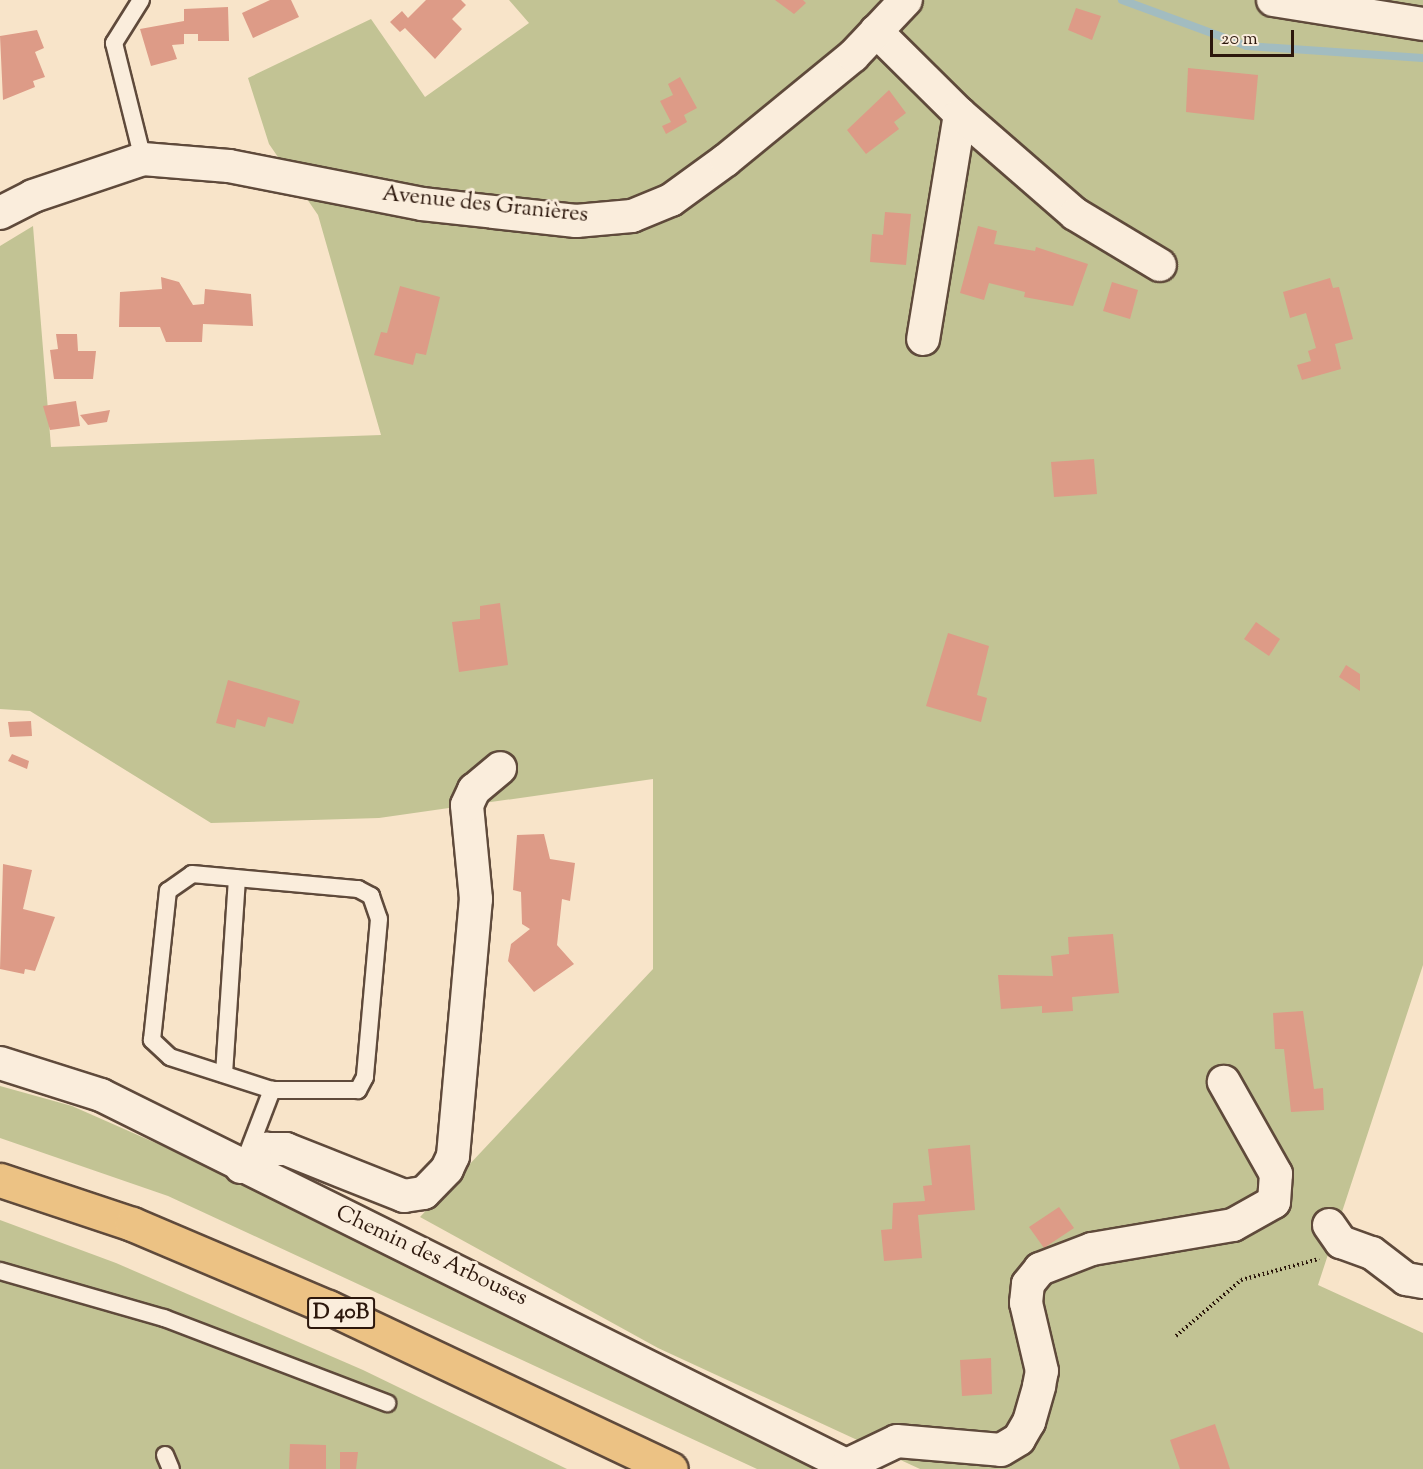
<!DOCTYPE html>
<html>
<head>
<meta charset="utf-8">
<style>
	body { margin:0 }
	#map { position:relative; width:1423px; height:1469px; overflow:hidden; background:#f8e4c9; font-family:"Sorts Mill Goudy",serif }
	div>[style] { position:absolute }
	.green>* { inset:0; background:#c2c394 }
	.stream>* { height:8px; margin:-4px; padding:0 4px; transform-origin:4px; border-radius:4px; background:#a2bcc0 }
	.building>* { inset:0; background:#dd9b87 }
	.path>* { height:4px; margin-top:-2px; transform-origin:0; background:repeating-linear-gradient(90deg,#2c170c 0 1.5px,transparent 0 4.5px) }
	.roads { filter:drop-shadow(2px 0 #5f4a3b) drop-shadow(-2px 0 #5f4a3b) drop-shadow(0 2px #5f4a3b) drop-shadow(0 -2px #5f4a3b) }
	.service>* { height:16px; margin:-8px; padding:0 8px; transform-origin:8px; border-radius:8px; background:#faeddc }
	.minor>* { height:32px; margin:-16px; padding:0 16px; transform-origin:16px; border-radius:16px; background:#faeddc }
	.primary>* { height:33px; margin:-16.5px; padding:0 16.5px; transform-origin:16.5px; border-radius:16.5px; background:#ecc284 }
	span { translate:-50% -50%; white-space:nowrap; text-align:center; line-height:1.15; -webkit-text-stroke:6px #faeddc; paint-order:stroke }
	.shield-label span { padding:2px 4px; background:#faeddc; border:2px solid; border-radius:4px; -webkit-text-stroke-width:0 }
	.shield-label { font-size:21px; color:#2c170c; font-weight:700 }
	.street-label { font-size:22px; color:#2c170c }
	.scale { position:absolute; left:1210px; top:30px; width:84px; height:27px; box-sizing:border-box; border:3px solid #2c170c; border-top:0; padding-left:8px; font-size:18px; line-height:21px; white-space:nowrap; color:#2c170c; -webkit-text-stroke:4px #faeddc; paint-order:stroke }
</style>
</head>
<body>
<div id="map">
	<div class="green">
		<i style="clip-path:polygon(509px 0,1423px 0,1423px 965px,1318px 1285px,1423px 1333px,1423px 1469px,920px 1469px,658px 1348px,420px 1217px,653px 969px,653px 779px,379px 818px,211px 823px,30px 711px,0 709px,0 246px,33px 226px,51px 447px,381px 435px,318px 215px,269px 144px,248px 78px,371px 19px,425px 97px,529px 23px)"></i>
		<i style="clip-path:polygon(0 1086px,72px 1106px,364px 1235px,844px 1469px,757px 1469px,168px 1196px,0 1138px)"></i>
		<i style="clip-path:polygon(0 1220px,116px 1263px,363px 1370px,567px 1469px,0 1469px)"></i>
	</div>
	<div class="stream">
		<i style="left:1122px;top:0;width:133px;rotate:20.2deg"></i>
		<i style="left:1247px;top:46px;width:176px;rotate:3.9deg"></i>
	</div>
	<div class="building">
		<i style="clip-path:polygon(270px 0,291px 0,299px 17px,253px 38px,242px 13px)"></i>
		<i style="clip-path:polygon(426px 0,461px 0,466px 5px,452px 19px,462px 29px,435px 59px,405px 28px,400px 32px,390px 22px,402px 11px,408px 18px)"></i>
		<i style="clip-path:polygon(775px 0,803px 0,806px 3px,794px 14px)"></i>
		<i style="clip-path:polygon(228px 7px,229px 41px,198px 41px,198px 34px,184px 34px,184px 44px,172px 45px,177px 59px,151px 66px,140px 29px,184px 21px,184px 9px)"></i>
		<i style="clip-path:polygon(1076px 8px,1101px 16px,1092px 40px,1068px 30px)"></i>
		<i style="clip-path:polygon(37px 30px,44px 48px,35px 52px,45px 77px,33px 81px,35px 87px,3px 100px,0 36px)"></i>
		<i style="clip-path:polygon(1188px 68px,1258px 75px,1254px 120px,1186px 112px)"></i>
		<i style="clip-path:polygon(680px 77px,697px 108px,684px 115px,687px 122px,666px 134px,662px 126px,671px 122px,660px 101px,673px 95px,668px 84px)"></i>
		<i style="clip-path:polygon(889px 90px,906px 113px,894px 122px,899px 129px,866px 154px,847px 130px)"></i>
		<i style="clip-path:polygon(885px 212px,911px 214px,906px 265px,870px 262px,872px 234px,883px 235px)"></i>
		<i style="clip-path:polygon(978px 226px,997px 231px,994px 244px,1035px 251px,1036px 247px,1088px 264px,1073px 306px,1024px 297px,1025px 292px,989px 283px,984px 300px,960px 293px)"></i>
		<i style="clip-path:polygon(161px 277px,179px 282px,193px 305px,204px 304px,205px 289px,251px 294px,253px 326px,203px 324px,202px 342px,166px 342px,160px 327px,119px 327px,120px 292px,162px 289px)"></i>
		<i style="clip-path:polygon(1330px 278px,1333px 288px,1339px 287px,1353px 339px,1335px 344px,1341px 369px,1302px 380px,1297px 365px,1311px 361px,1308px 351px,1316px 348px,1306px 313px,1290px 318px,1283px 292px)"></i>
		<i style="clip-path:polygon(1112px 282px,1138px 290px,1130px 319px,1103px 311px)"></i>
		<i style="clip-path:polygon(400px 286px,440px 297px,426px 355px,416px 353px,413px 365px,374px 355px,381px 332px,387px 333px)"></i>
		<i style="clip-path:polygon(56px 334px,77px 334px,78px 351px,96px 351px,93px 379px,54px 379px,50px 350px,58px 349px)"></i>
		<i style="clip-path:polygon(76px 401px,80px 426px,50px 430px,43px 406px)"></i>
		<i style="clip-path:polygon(110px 410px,107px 422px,88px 425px,80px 415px)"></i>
		<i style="clip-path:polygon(1094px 459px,1097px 494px,1054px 497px,1051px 462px)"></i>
		<i style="clip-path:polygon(500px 603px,508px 665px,459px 672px,452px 622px,480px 619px,480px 606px)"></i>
		<i style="clip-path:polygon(1256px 622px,1280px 639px,1269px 656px,1244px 639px)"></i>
		<i style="clip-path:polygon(948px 633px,989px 646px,977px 695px,987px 698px,981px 722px,926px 706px)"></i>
		<i style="clip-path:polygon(1346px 665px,1360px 674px,1360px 691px,1339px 677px)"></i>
		<i style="clip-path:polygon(228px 680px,300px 701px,293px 724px,268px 717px,265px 727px,237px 719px,235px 728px,216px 723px)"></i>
		<i style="clip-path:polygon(31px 721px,32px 736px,10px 737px,8px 722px)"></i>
		<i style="clip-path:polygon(12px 754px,29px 761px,27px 769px,8px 761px)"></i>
		<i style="clip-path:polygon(544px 834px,550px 859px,575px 863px,570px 901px,562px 899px,557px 945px,574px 964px,534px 992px,508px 961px,511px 944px,530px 929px,522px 924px,521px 892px,513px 890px,517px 835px)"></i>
		<i style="clip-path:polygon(3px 864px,32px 870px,23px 909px,55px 917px,35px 971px,25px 969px,24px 974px,0 969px)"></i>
		<i style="clip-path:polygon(1113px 934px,1119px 993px,1072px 997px,1073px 1011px,1042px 1013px,1042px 1006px,1001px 1009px,998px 975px,1053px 976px,1051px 956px,1069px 954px,1068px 937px)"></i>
		<i style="clip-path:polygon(1303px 1011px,1314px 1089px,1323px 1088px,1324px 1110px,1291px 1112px,1284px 1049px,1275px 1049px,1273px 1013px)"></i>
		<i style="clip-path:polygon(970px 1145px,975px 1210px,918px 1215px,922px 1258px,884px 1261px,881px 1230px,892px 1229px,893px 1203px,925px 1201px,923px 1186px,932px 1185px,928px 1149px)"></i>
		<i style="clip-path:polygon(1059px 1207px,1074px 1228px,1044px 1248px,1029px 1227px)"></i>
		<i style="clip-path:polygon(991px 1358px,992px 1394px,962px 1396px,960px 1360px)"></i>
		<i style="clip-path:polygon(1215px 1424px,1230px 1469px,1180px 1469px,1170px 1440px)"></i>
		<i style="clip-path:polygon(290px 1444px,326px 1445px,326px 1469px,289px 1469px)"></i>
		<i style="clip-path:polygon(340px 1452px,358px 1452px,356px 1469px,340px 1469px)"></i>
	</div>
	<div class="path">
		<i style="left:1176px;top:1336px;width:86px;rotate:-40.7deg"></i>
		<i style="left:1241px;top:1280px;width:81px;rotate:-15.1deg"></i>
	</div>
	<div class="roads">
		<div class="service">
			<i style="left:141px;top:0;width:51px;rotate:122.1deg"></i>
			<i style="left:114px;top:43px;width:120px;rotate:76deg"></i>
			<i style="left:192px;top:874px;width:167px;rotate:5.2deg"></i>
			<i style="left:358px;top:889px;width:15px;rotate:28deg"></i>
			<i style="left:371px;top:896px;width:24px;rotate:71deg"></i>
			<i style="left:379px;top:919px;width:159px;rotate:95.1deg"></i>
			<i style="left:365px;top:1077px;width:15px;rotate:118deg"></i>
			<i style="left:358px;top:1090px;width:86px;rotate:180deg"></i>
			<i style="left:272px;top:1090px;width:107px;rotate:-162.1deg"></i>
			<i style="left:170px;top:1057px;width:25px;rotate:-137deg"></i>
			<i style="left:152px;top:1040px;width:150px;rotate:-83.9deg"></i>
			<i style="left:168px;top:891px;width:29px;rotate:-35deg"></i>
			<i style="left:224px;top:1074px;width:196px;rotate:-86.2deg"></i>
			<i style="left:247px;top:1155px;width:70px;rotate:-69deg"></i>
			<i style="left:0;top:1271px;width:171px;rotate:16deg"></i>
			<i style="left:164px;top:1318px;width:239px;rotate:20.9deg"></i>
			<i style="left:165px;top:1455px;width:15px;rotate:67deg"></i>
		</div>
		<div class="minor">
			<i style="left:1273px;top:0;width:152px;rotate:9.1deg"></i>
			<i style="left:876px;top:31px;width:118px;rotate:44.7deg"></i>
			<i style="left:960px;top:114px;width:228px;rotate:99.3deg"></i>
			<i style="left:960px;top:114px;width:152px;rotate:41deg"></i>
			<i style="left:1075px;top:214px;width:99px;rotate:31deg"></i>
			<i style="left:0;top:213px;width:37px;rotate:-27deg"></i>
			<i style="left:33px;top:196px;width:116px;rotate:-18.6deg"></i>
			<i style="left:143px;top:159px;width:86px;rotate:4.7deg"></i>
			<i style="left:229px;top:166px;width:197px;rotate:11.1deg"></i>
			<i style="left:422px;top:204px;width:155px;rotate:6.3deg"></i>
			<i style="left:576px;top:221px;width:56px;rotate:-5.1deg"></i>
			<i style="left:632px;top:216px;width:42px;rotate:-22.3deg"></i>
			<i style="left:671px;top:200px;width:68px;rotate:-36deg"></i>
			<i style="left:726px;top:160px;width:164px;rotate:-39.3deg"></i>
			<i style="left:853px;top:56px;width:77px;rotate:-46.6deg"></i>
			<i style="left:0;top:1063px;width:106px;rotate:17.6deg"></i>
			<i style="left:101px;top:1095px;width:841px;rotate:26.41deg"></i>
			<i style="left:241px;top:1167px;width:32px;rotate:-35deg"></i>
			<i style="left:267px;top:1149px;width:19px"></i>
			<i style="left:286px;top:1149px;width:127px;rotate:21.7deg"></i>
			<i style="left:404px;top:1196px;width:20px;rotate:-9deg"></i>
			<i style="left:424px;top:1193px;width:33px;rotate:-46deg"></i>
			<i style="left:447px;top:1169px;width:14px;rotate:-65deg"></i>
			<i style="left:453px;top:1156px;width:258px;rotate:-84.9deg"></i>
			<i style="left:476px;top:899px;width:94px;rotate:-95.5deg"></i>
			<i style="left:467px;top:805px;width:17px;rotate:-65deg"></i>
			<i style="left:474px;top:790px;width:34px;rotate:-40deg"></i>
			<i style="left:1329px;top:1225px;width:21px;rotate:55deg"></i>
			<i style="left:1341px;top:1242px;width:33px;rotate:20deg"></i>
			<i style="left:1372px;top:1253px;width:43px;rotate:37.4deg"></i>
			<i style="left:1406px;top:1279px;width:17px;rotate:10deg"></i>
			<i style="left:847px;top:1465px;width:55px;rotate:-25.6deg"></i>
			<i style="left:897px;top:1441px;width:104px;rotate:4.9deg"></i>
			<i style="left:1001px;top:1450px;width:21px;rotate:-31deg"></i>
			<i style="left:1019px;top:1439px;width:20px;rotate:-60deg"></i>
			<i style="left:1029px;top:1422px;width:37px;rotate:-74deg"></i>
			<i style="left:1039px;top:1386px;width:15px;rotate:-79deg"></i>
			<i style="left:1042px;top:1371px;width:70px;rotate:-103.2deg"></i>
			<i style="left:1026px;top:1303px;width:19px;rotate:-84deg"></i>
			<i style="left:1028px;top:1284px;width:19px;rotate:-51deg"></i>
			<i style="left:1040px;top:1269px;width:56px;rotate:-21deg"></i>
			<i style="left:1092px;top:1249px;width:143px;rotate:-9.7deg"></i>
			<i style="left:1233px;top:1225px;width:47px;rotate:-29.3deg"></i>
			<i style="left:1274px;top:1202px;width:28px;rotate:-86deg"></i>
			<i style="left:1276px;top:1174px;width:106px;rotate:-119.5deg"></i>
		</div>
		<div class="primary">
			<i style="left:0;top:1180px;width:139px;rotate:18.4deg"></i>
			<i style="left:132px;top:1224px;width:213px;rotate:23deg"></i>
			<i style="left:328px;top:1307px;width:379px;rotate:25.3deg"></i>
		</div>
	</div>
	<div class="shield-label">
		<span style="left:341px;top:1313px">D 40B</span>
	</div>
	<div class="street-label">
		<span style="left:485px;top:206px;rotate:6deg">Avenue des Granières</span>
		<span style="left:431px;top:1257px;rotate:25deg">Chemin des Arbouses</span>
	</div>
	<div class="scale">20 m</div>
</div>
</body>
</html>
